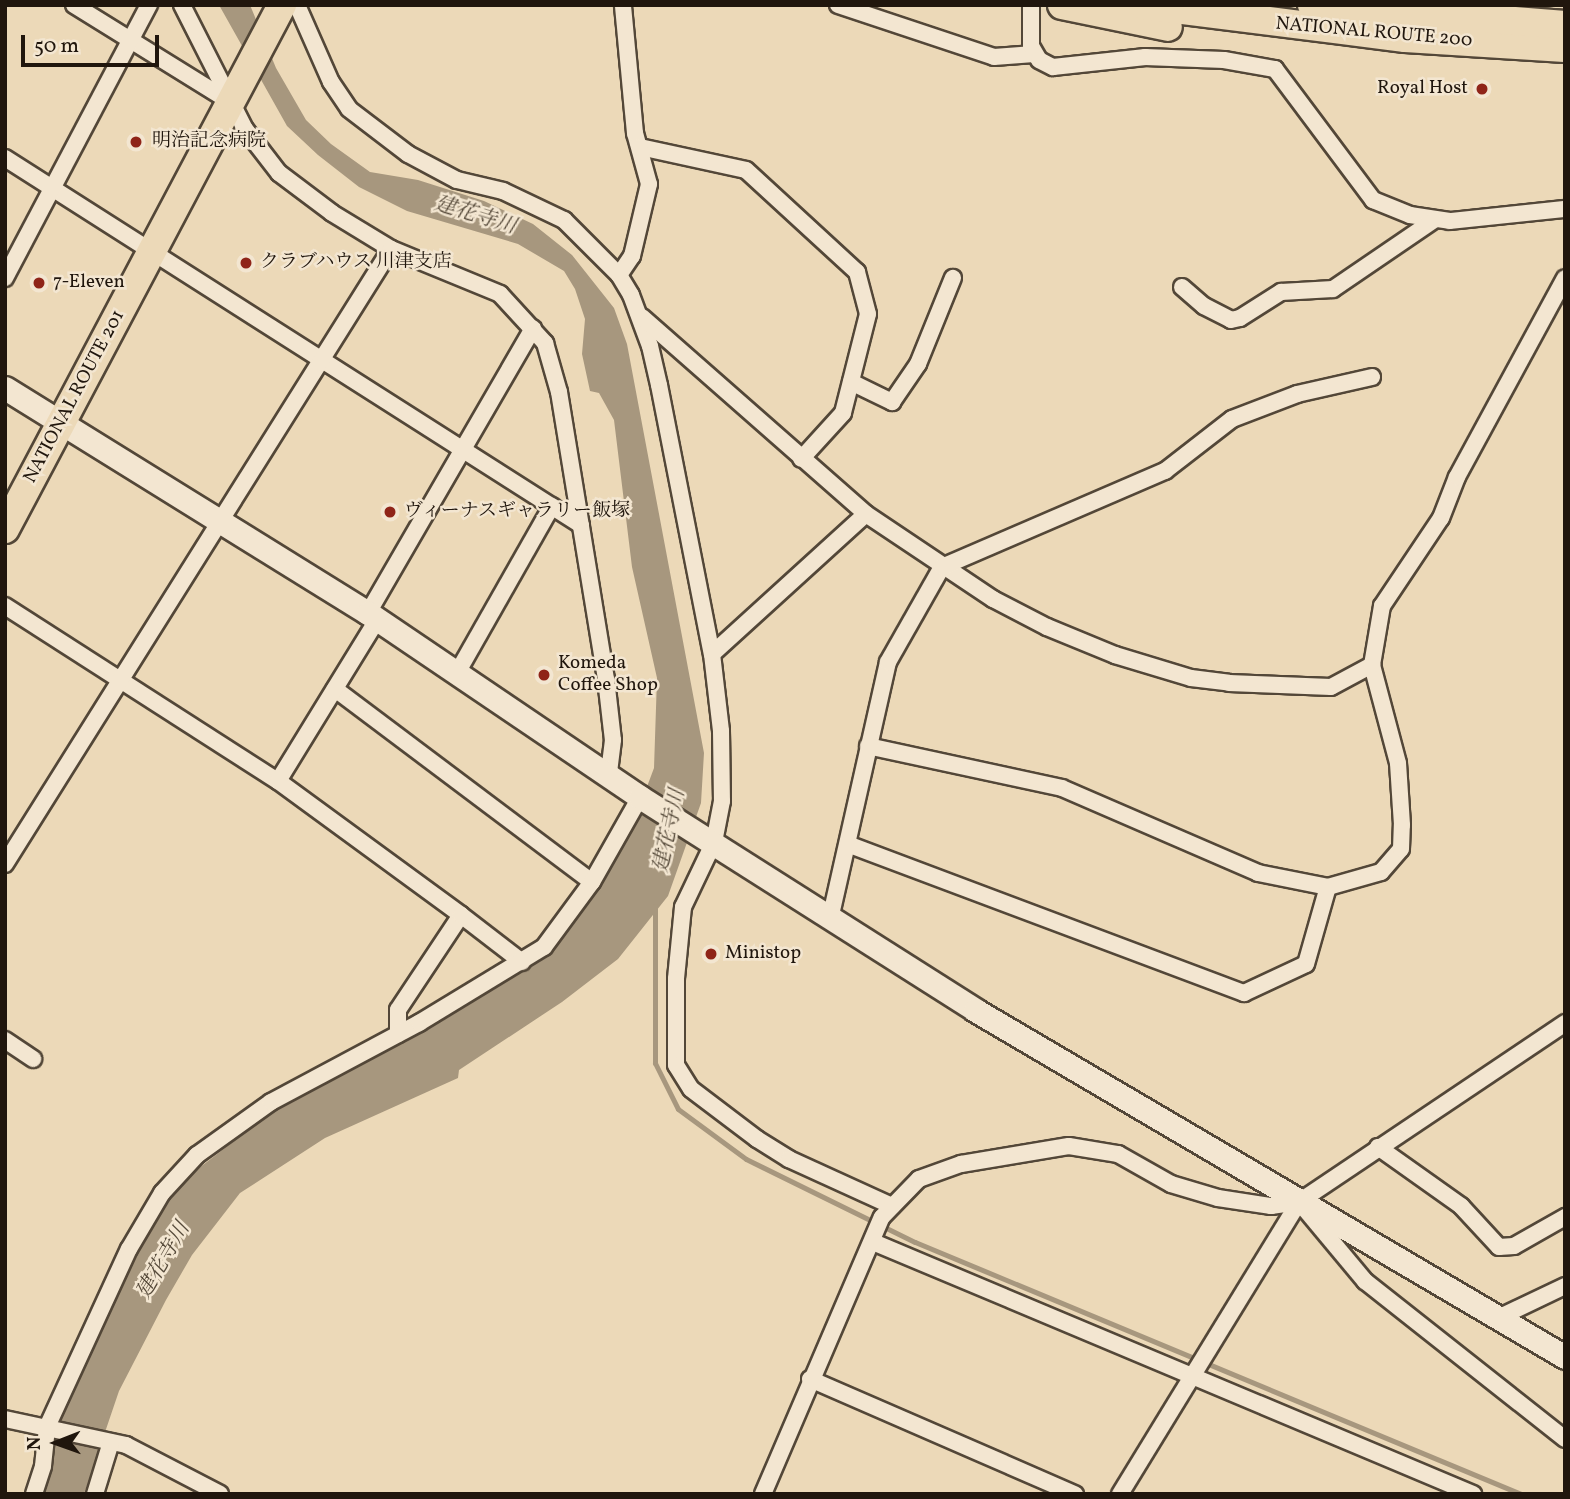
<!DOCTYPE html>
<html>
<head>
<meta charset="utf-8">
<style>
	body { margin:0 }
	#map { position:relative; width:1570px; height:1499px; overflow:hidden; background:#ecd9b8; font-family:Vollkorn,"Noto Serif JP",serif }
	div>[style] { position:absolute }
	.water>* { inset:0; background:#a7977e }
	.stream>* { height:5px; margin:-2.5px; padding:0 2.5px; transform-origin:2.5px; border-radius:2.5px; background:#a7977e }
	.roads { filter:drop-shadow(2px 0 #534738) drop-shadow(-2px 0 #534738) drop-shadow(0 2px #534738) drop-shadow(0 -2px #534738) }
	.street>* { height:16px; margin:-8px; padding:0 8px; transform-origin:8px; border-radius:8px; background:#f3e6d1 }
	.secondary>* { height:23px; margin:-11.5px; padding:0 11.5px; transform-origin:11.5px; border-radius:11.5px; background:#f3e6d1 }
	.highway>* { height:28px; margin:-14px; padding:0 14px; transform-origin:14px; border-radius:14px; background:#ecd9b8 }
	.dots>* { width:19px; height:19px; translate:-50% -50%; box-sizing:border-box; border:4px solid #f3e6d1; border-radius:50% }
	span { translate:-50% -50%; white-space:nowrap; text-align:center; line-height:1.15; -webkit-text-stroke:5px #f3e6d1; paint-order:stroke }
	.street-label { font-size:19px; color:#20160d }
	.poi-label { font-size:19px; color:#20160d }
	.right { translate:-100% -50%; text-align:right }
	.left { translate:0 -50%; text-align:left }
	.water-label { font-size:21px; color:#564a3a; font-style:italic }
	.frame { position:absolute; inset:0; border:7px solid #20160d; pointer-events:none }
	.north { position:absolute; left:21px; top:1408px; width:70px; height:70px; -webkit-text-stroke:5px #f3e6d1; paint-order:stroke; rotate:269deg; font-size:19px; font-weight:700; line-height:28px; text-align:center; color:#20160d }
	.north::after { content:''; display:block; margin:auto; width:24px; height:32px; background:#20160d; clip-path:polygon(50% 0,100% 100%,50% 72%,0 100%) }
	.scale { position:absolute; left:21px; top:35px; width:138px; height:32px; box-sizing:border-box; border:4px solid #20160d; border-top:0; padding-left:9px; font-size:21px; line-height:24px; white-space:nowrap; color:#20160d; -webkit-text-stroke:5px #f3e6d1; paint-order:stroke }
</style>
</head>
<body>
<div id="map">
	<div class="water">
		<i style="clip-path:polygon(219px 5px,250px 5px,276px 68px,306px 120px,331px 144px,370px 172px,418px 180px,484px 201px,533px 224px,572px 255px,614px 308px,627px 344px,704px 753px,701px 803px,668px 896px,618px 959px,562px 1002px,459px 1070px,458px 1078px,325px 1138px,240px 1193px,192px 1255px,166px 1300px,119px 1391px,84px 1494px,37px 1494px,60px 1416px,117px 1289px,151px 1224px,182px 1181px,277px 1108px,525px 965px,636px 816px,654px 768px,657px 678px,632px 567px,614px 420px,599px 393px,590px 391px,582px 354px,585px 319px,575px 289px,564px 271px,518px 244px,407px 211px,359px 187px,318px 155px,287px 126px)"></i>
	</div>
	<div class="stream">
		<i style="left:655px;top:906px;width:157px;rotate:90deg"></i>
		<i style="left:655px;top:1063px;width:51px;rotate:63.4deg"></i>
		<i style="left:678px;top:1109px;width:84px;rotate:36.3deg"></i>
		<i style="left:746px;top:1159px;width:188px;rotate:26.2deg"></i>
		<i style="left:915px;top:1242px;width:656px;rotate:22.58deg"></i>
	</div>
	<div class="roads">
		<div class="street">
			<i style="left:74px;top:5px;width:186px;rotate:31.8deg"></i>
			<i style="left:182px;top:5px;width:139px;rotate:63.1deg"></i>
			<i style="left:245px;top:129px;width:56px;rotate:52.3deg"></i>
			<i style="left:279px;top:173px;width:66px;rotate:37deg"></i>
			<i style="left:332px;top:213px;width:69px;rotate:31.4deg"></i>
			<i style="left:391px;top:249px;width:118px;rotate:22.4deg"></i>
			<i style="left:500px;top:294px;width:67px;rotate:47.4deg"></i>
			<i style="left:545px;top:343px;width:51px;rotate:74.1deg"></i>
			<i style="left:559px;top:392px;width:291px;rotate:80.7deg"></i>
			<i style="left:606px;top:679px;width:61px;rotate:83.5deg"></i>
			<i style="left:613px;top:740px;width:34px;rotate:97deg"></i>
			<i style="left:297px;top:5px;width:84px;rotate:66.2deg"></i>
			<i style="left:331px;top:82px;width:32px;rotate:56deg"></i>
			<i style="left:349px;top:109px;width:74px;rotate:37.3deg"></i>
			<i style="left:408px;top:154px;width:55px;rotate:28deg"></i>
			<i style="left:457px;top:180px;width:47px;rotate:13.4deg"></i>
			<i style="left:503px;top:191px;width:68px;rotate:25.4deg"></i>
			<i style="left:564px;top:220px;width:78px;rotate:45deg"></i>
			<i style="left:619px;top:275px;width:23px;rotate:59deg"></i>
			<i style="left:631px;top:295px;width:54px;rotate:69.6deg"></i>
			<i style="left:650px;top:346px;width:40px;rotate:77deg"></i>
			<i style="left:659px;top:385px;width:274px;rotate:78.9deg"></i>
			<i style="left:712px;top:654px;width:78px;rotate:83.3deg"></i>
			<i style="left:721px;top:731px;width:70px;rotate:89.2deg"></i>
			<i style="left:722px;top:801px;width:42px;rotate:101deg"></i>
			<i style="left:714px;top:842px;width:72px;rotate:115.5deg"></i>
			<i style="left:683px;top:907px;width:72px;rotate:95.6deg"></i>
			<i style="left:676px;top:979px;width:86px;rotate:90deg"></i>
			<i style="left:676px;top:1065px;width:28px;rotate:58deg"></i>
			<i style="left:691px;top:1089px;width:83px;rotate:37.1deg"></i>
			<i style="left:757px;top:1139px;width:38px;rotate:32deg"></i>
			<i style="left:789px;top:1159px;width:113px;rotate:24.5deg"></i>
			<i style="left:838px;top:5px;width:164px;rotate:18.4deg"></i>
			<i style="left:994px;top:57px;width:40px;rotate:-4.3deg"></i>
			<i style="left:1031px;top:5px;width:41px;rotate:90deg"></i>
			<i style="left:1031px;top:46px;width:16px;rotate:60deg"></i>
			<i style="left:1039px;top:60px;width:16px;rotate:27deg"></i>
			<i style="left:1053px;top:67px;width:93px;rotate:-6.2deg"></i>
			<i style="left:1145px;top:57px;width:79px;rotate:2.2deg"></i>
			<i style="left:1224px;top:60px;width:52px;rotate:10deg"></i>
			<i style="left:1275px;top:69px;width:164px;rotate:53.2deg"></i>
			<i style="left:1373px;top:200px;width:40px;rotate:22deg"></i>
			<i style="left:1410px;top:215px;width:40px;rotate:8.5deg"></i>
			<i style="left:1450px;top:221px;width:116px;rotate:-6deg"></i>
			<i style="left:640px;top:147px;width:108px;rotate:12.2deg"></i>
			<i style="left:746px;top:170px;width:151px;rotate:42.6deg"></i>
			<i style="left:857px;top:272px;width:43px;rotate:75.3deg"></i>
			<i style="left:868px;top:314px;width:102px;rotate:104.2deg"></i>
			<i style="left:843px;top:413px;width:62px;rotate:132.4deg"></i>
			<i style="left:5px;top:158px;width:683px;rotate:32.5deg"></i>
			<i style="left:619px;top:275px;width:23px;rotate:-56deg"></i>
			<i style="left:632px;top:256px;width:74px;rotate:-76.7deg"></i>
			<i style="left:649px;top:184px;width:53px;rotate:-105.4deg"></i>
			<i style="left:635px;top:133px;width:129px;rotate:-95.4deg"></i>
			<i style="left:5px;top:278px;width:309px;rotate:-62.2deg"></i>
			<i style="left:1182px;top:287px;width:29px;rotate:41deg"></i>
			<i style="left:1204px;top:306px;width:30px;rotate:27deg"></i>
			<i style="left:1231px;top:320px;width:9px;rotate:-13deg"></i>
			<i style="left:1240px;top:318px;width:49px;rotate:-32.4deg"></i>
			<i style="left:1281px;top:292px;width:52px;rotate:-3.3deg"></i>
			<i style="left:1333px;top:289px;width:122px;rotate:-34.3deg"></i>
			<i style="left:642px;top:317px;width:298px;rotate:41.3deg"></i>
			<i style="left:866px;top:514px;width:153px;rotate:33.8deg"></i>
			<i style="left:993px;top:599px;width:61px;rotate:27.4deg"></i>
			<i style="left:1047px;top:627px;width:74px;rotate:22.4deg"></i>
			<i style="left:1115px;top:655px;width:79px;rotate:16.8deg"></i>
			<i style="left:1191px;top:678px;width:38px;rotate:7deg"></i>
			<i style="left:1229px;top:683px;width:102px;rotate:2.2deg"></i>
			<i style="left:1331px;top:687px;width:47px;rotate:-28.2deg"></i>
			<i style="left:851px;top:382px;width:46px;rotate:26deg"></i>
			<i style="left:892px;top:402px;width:46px;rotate:-55.6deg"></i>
			<i style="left:918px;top:364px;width:93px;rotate:-67.9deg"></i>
			<i style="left:5px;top:606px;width:324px;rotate:32.7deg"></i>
			<i style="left:278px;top:781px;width:227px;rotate:36.2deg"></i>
			<i style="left:461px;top:915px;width:114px;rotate:123.6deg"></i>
			<i style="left:398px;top:1010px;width:24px;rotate:90deg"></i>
			<i style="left:368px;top:613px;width:329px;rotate:-59.9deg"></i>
			<i style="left:712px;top:654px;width:208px;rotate:-42.3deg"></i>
			<i style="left:457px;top:673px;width:192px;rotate:-60.4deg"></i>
			<i style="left:335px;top:689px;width:321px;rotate:36.9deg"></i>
			<i style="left:868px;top:746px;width:198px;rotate:12.2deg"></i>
			<i style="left:1062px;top:788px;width:214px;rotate:23.4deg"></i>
			<i style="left:1258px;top:873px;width:71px;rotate:11.3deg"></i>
			<i style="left:1328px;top:887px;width:55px;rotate:-15.8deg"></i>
			<i style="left:1381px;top:872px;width:30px;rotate:-49deg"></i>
			<i style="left:1401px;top:849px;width:24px;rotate:-88deg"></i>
			<i style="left:1402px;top:825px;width:62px;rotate:-93.7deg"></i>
			<i style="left:1398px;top:763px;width:101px;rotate:-104.9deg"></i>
			<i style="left:1372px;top:665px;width:60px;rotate:-80.4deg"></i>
			<i style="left:1382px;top:606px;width:106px;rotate:-56.2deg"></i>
			<i style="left:1441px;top:518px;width:44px;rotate:-68.7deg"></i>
			<i style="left:1457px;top:477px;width:226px;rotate:-61.5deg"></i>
			<i style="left:278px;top:781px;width:189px;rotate:-58.4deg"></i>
			<i style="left:850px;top:845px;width:421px;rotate:20.6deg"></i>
			<i style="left:1244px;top:993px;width:68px;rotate:-25.1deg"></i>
			<i style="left:1306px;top:964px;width:80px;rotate:-74.1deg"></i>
			<i style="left:5px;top:864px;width:726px;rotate:-57.89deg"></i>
			<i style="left:461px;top:915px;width:77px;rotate:37.6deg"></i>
			<i style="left:831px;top:915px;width:259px;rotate:-77.3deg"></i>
			<i style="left:888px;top:662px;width:109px;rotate:-60.4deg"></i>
			<i style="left:942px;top:567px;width:243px;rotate:-23.3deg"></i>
			<i style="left:1165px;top:471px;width:85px;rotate:-37.8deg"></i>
			<i style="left:1232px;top:419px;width:70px;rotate:-21deg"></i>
			<i style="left:1297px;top:394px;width:77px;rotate:-12.8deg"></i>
			<i style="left:5px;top:1040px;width:34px;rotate:34deg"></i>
			<i style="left:1378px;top:1147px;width:102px;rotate:35.4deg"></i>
			<i style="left:1461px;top:1206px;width:56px;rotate:47.2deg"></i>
			<i style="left:1499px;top:1247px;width:15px;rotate:-4deg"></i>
			<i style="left:1514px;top:1246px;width:59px;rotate:-29.6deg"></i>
			<i style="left:1305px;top:1209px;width:94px;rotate:50.2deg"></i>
			<i style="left:1365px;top:1281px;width:255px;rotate:38.3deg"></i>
			<i style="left:873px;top:1242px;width:651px;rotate:22.78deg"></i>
			<i style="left:1498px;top:1318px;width:74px;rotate:-25.5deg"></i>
			<i style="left:810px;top:1379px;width:289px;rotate:23.5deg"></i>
			<i style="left:5px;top:1419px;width:124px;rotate:12.1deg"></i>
			<i style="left:126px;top:1445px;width:106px;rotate:27.5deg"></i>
			<i style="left:34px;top:1494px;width:29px;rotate:-72deg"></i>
			<i style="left:43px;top:1466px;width:39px;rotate:-84deg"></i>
			<i style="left:47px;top:1427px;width:196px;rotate:-65.3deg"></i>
			<i style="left:129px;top:1249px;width:65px;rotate:-59.5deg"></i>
			<i style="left:162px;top:1193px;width:52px;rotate:-47.4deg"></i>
			<i style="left:197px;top:1155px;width:91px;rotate:-35.6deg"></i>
			<i style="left:271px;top:1102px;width:168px;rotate:-28.1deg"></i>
			<i style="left:419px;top:1023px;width:146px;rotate:-31.3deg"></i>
			<i style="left:544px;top:947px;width:81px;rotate:-53.6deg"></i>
			<i style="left:592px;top:882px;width:98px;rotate:-60.5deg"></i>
			<i style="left:95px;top:1494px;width:54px;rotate:-72.9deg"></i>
			<i style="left:763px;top:1494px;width:301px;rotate:-66.8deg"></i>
			<i style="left:882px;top:1217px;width:53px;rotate:-45.8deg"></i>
			<i style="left:919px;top:1179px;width:45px;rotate:-19.7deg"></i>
			<i style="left:961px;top:1164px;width:109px;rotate:-9.5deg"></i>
			<i style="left:1069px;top:1146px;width:50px;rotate:9.3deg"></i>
			<i style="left:1118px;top:1154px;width:61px;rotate:29.5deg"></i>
			<i style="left:1171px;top:1184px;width:49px;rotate:16.6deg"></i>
			<i style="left:1218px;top:1198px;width:54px;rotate:8.6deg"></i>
			<i style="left:1271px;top:1206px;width:28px;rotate:-8deg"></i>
			<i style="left:1120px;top:1494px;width:342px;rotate:-58.5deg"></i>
			<i style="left:1299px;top:1202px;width:321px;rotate:-33.9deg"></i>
		</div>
		<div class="secondary">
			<i style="left:5px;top:388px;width:427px;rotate:31.8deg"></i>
			<i style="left:368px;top:613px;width:328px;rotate:34.1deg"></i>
			<i style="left:640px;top:797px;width:397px;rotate:32.4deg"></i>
			<i style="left:975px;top:1010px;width:684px;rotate:30.46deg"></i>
		</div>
		<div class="highway">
			<i style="left:1062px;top:5px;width:108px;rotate:11.7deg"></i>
			<i style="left:1143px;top:5px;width:264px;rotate:7.2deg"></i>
			<i style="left:1405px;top:38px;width:160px;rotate:3.6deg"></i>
			<i style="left:1312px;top:5px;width:254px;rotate:4.5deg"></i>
			<i style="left:5px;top:529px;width:593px;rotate:-62.14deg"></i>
		</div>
	</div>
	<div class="dots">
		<i style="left:1482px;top:89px;background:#8f2418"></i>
		<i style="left:136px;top:142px;background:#8f2418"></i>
		<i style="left:246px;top:263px;background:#8f2418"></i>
		<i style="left:39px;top:283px;background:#8f2418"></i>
		<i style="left:390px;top:512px;background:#8f2418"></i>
		<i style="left:544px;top:675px;background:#8f2418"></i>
		<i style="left:711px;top:954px;background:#8f2418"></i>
	</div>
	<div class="street-label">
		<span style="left:1374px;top:33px;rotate:5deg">NATIONAL ROUTE 200</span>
		<span style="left:75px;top:397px;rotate:-62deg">NATIONAL ROUTE 201</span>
	</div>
	<div class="poi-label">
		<span class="right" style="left:1468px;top:89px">Royal Host</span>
		<span class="left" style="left:152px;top:142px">明治記念病院</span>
		<span class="left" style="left:260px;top:263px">クラブハウス 川津支店</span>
		<span class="left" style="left:53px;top:283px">7-Eleven</span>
		<span class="left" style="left:404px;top:512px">ヴィーナスギャラリー飯塚</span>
		<span class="left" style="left:558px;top:675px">Komeda<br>Coffee Shop</span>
		<span class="left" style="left:725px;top:954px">Ministop</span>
	</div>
	<div class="water-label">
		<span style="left:475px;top:216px;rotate:17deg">建花寺川</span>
		<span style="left:670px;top:831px;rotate:-78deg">建花寺川</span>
		<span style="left:164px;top:1261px;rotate:-60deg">建花寺川</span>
	</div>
	<div class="frame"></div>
	<div class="north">N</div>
	<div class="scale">50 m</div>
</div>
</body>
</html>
